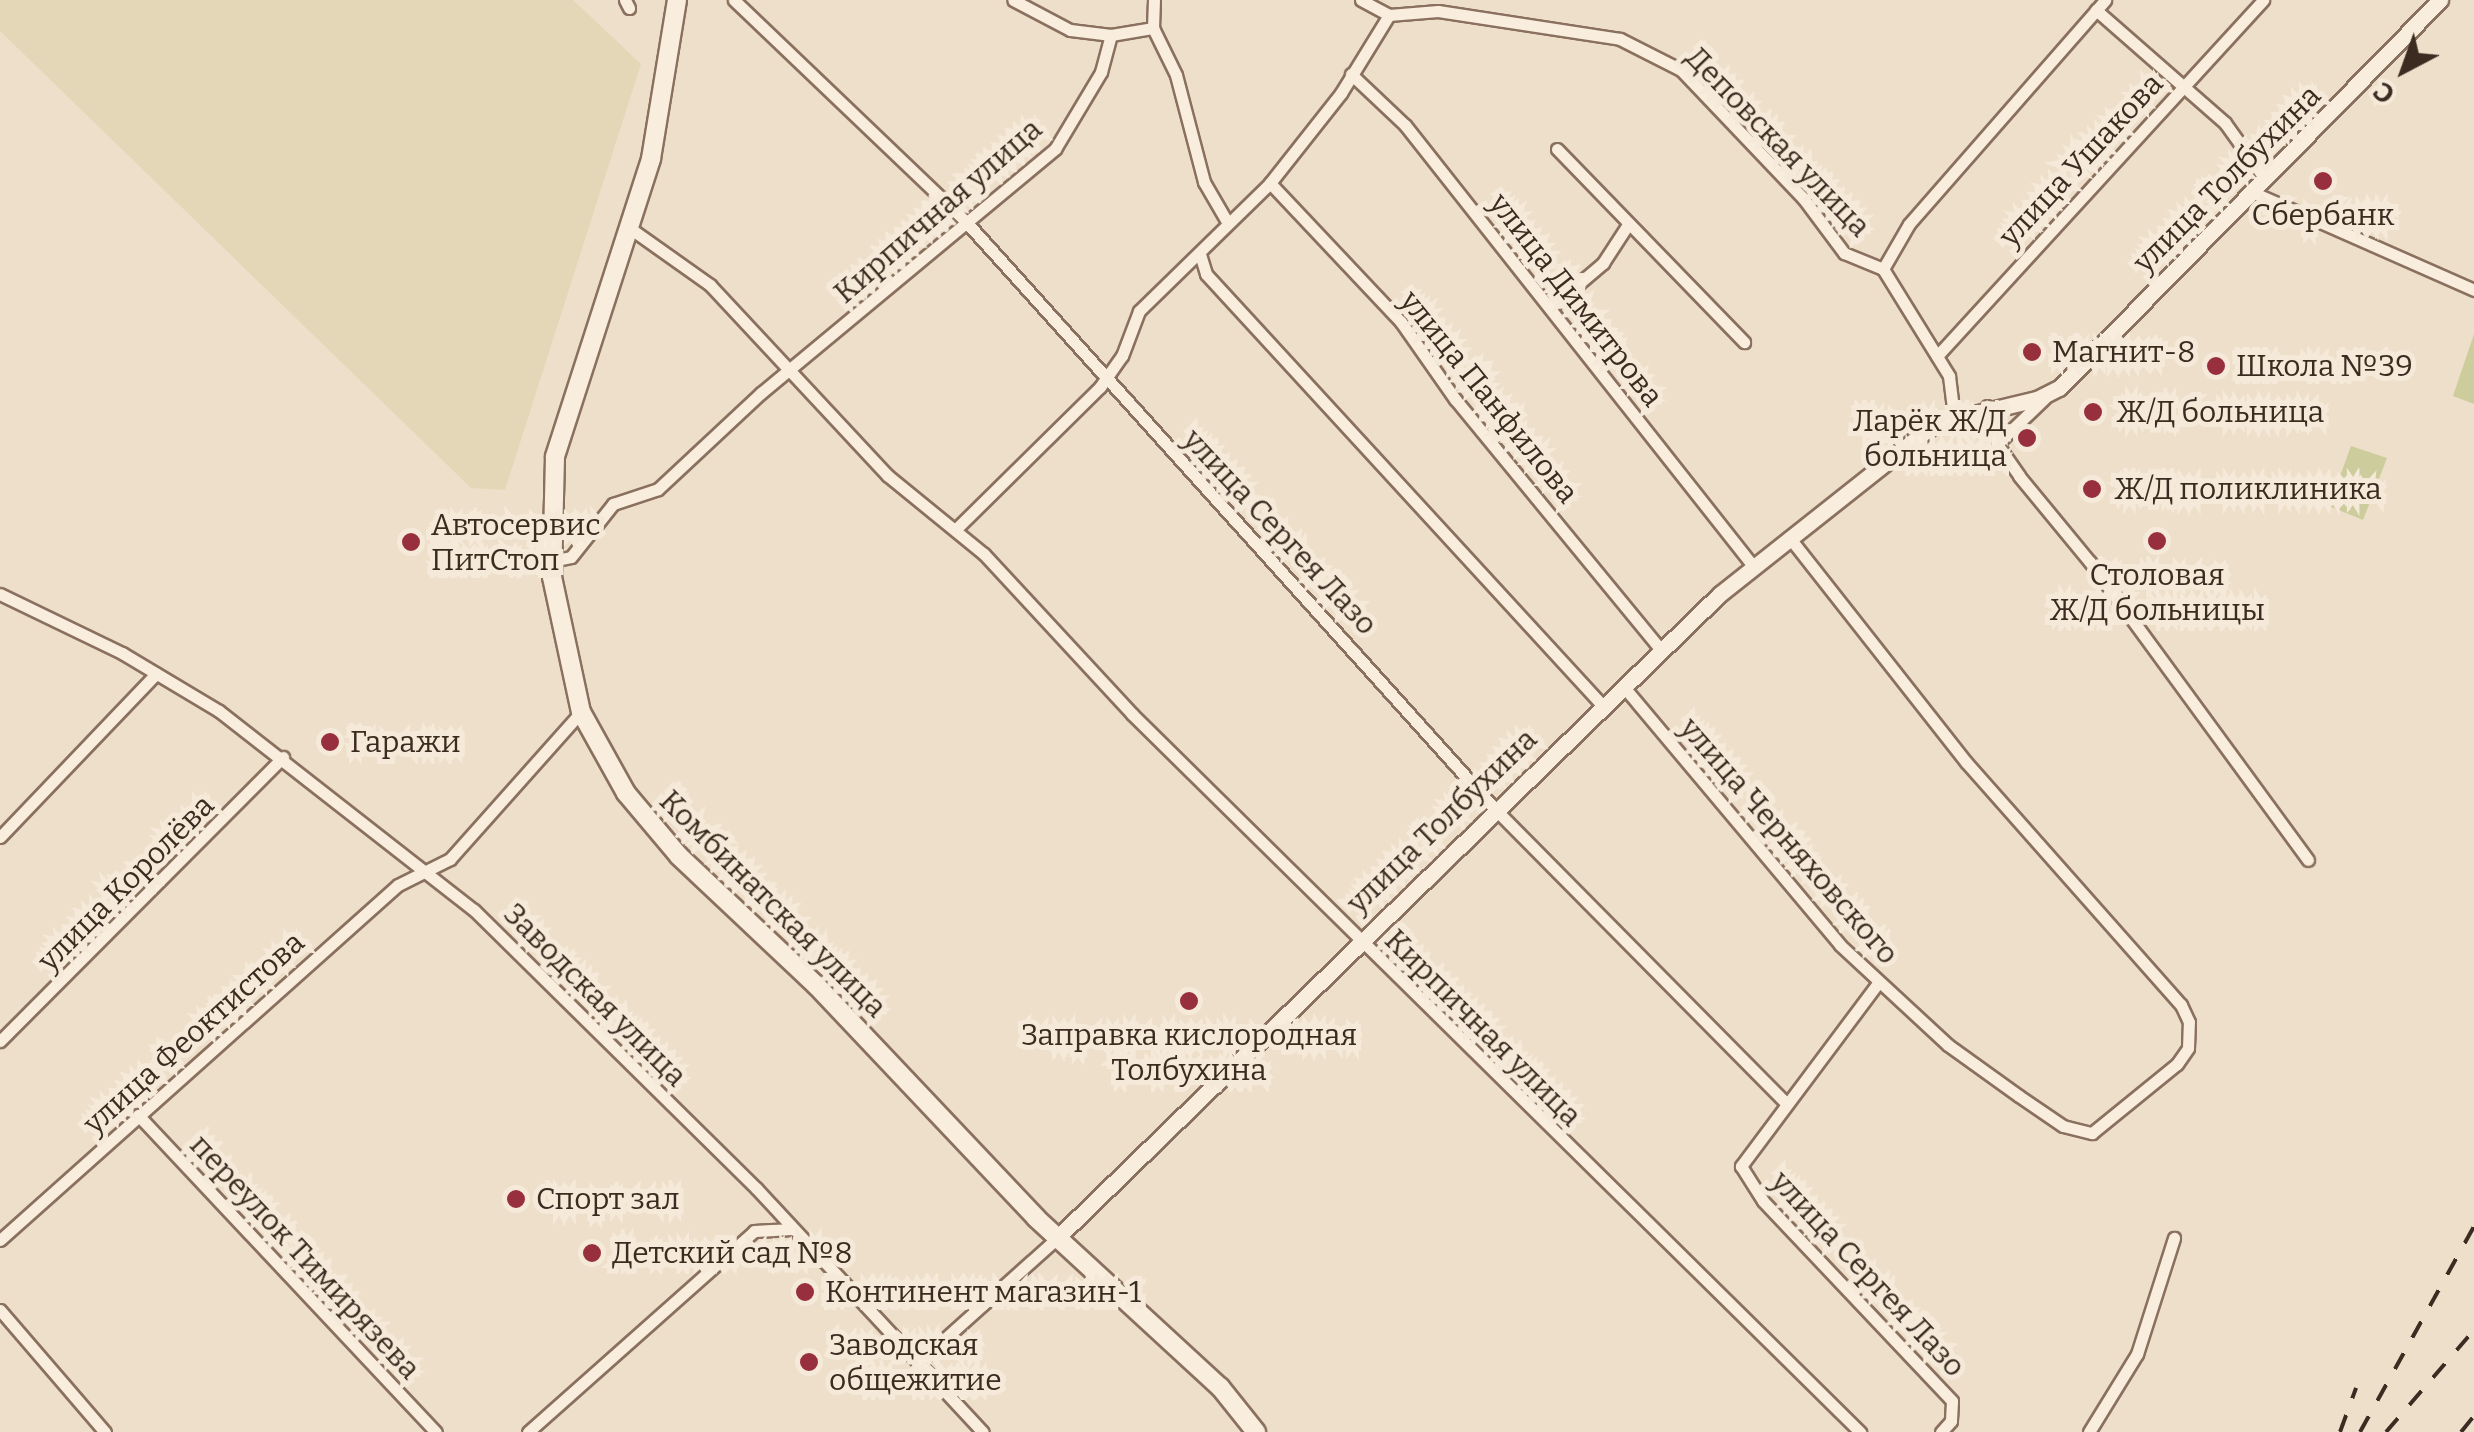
<!DOCTYPE html>
<html>
<head>
<meta charset="utf-8">
<style>
	body { margin:0 }
	#map { position:relative; width:2474px; height:1432px; overflow:hidden; background:#eedfca; font-family:Bitter,serif }
	div>[style] { position:absolute }
	.farmland>* { inset:0; background:#e4d7b7 }
	.green>* { inset:0; background:#cccc9d }
	.roads { filter:drop-shadow(2px 0 #8a705e) drop-shadow(-2px 0 #8a705e) drop-shadow(0 2px #8a705e) drop-shadow(0 -2px #8a705e) }
	.minor>* { height:11px; margin:-5.5px; padding:0 5.5px; transform-origin:5.5px; border-radius:5.5px; background:#f9eddd }
	.tertiary>* { height:15px; margin:-7.5px; padding:0 7.5px; transform-origin:7.5px; border-radius:7.5px; background:#f9eddd }
	.secondary>* { height:18px; margin:-9px; padding:0 9px; transform-origin:9px; border-radius:9px; background:#f9eddd }
	.rail>* { height:4px; margin-top:-2px; transform-origin:0; background:repeating-linear-gradient(90deg,#3b2b21 0 18px,transparent 0 36px) }
	.dots>* { width:28px; height:28px; translate:-50% -50%; box-sizing:border-box; border:5px solid #f5ead9; border-radius:50% }
	span { translate:-50% -50%; white-space:nowrap; text-align:center; line-height:1.15; -webkit-text-stroke:10px #f5ead9; paint-order:stroke }
	.street-label { font-size:30px; color:#3b2b21 }
	.poi-label { font-size:30px; color:#3b2b21 }
	.left { translate:0 -50%; text-align:left }
	.right { translate:-100% -50%; text-align:right }
	.north { position:absolute; left:2354px; top:20px; width:100px; height:100px; -webkit-text-stroke:8px #f5ead9; paint-order:stroke; rotate:221deg; font-size:28px; font-weight:700; line-height:40px; text-align:center; color:#3b2b21 }
	.north::after { content:''; display:block; margin:auto; width:35px; height:45px; background:#3b2b21; clip-path:polygon(50% 0,100% 100%,50% 72%,0 100%) }
</style>
</head>
<body>
<div id="map">
	<div class="farmland">
		<i style="clip-path:polygon(0 0,573px 0,641px 64px,505px 490px,471px 488px,0 31px)"></i>
	</div>
	<div class="green">
		<i style="clip-path:polygon(2474px 334px,2474px 404px,2453px 396px)"></i>
		<i style="clip-path:polygon(2351px 446px,2387px 458px,2363px 520px,2329px 506px)"></i>
	</div>
	<div class="roads">
		<div class="minor">
			<i style="left:625px;top:0;width:9px;rotate:63deg"></i>
			<i style="left:734px;top:0;width:324px;rotate:43.7deg"></i>
			<i style="left:968px;top:224px;width:786px;rotate:47.99deg"></i>
			<i style="left:1494px;top:808px;width:415px;rotate:45.3deg"></i>
			<i style="left:1361px;top:0;width:32px;rotate:28deg"></i>
			<i style="left:1389px;top:15px;width:49px;rotate:-4.7deg"></i>
			<i style="left:1438px;top:11px;width:184px;rotate:8.7deg"></i>
			<i style="left:1620px;top:39px;width:68px;rotate:26.9deg"></i>
			<i style="left:1681px;top:70px;width:177px;rotate:46.4deg"></i>
			<i style="left:1803px;top:198px;width:69px;rotate:53.3deg"></i>
			<i style="left:1844px;top:253px;width:42px;rotate:22.3deg"></i>
			<i style="left:1883px;top:269px;width:126px;rotate:58.3deg"></i>
			<i style="left:1949px;top:376px;width:39px;rotate:83deg"></i>
			<i style="left:2096px;top:10px;width:171px;rotate:41.2deg"></i>
			<i style="left:2225px;top:123px;width:69px;rotate:54.5deg"></i>
			<i style="left:1153px;top:28px;width:52px;rotate:63.9deg"></i>
			<i style="left:1176px;top:75px;width:111px;rotate:75.3deg"></i>
			<i style="left:1204px;top:182px;width:44px;rotate:59.9deg"></i>
			<i style="left:1111px;top:35px;width:43px;rotate:-9.5deg"></i>
			<i style="left:1153px;top:28px;width:28px;rotate:-88deg"></i>
			<i style="left:1351px;top:74px;width:74px;rotate:43.4deg"></i>
			<i style="left:1405px;top:125px;width:562px;rotate:51.72deg"></i>
			<i style="left:1557px;top:149px;width:269px;rotate:45.9deg"></i>
			<i style="left:1270px;top:183px;width:191px;rotate:46.7deg"></i>
			<i style="left:1401px;top:322px;width:94px;rotate:55deg"></i>
			<i style="left:1455px;top:399px;width:325px;rotate:50.6deg"></i>
			<i style="left:2252px;top:192px;width:243px;rotate:23.8deg"></i>
			<i style="left:631px;top:229px;width:97px;rotate:35.3deg"></i>
			<i style="left:710px;top:285px;width:260px;rotate:47deg"></i>
			<i style="left:887px;top:475px;width:125px;rotate:39.2deg"></i>
			<i style="left:984px;top:554px;width:218px;rotate:47.2deg"></i>
			<i style="left:1132px;top:714px;width:1023px;rotate:44.6deg"></i>
			<i style="left:1200px;top:254px;width:21px;rotate:73deg"></i>
			<i style="left:1206px;top:274px;width:585px;rotate:47.42deg"></i>
			<i style="left:1883px;top:269px;width:52px;rotate:-60deg"></i>
			<i style="left:1909px;top:224px;width:298px;rotate:-48.8deg"></i>
			<i style="left:1550px;top:308px;width:70px;rotate:-40.3deg"></i>
			<i style="left:1603px;top:263px;width:44px;rotate:-57deg"></i>
			<i style="left:1937px;top:356px;width:483px;rotate:-47.5deg"></i>
			<i style="left:1987px;top:406px;width:39px;rotate:75deg"></i>
			<i style="left:1997px;top:444px;width:39px;rotate:55deg"></i>
			<i style="left:2019px;top:476px;width:112px;rotate:50.5deg"></i>
			<i style="left:2090px;top:562px;width:369px;rotate:53.8deg"></i>
			<i style="left:1997px;top:444px;width:66px;rotate:-43.8deg"></i>
			<i style="left:956px;top:529px;width:202px;rotate:-44.6deg"></i>
			<i style="left:1100px;top:387px;width:38px;rotate:-55deg"></i>
			<i style="left:1122px;top:356px;width:48px;rotate:-69.3deg"></i>
			<i style="left:1139px;top:311px;width:183px;rotate:-44.3deg"></i>
			<i style="left:1270px;top:183px;width:115px;rotate:-51.7deg"></i>
			<i style="left:1341px;top:93px;width:92px;rotate:-58.4deg"></i>
			<i style="left:551px;top:561px;width:20px;rotate:-11deg"></i>
			<i style="left:571px;top:557px;width:68px;rotate:-51.6deg"></i>
			<i style="left:613px;top:504px;width:47px;rotate:-18.4deg"></i>
			<i style="left:658px;top:489px;width:141px;rotate:-43deg"></i>
			<i style="left:761px;top:393px;width:382px;rotate:-39.7deg"></i>
			<i style="left:1055px;top:149px;width:90px;rotate:-59.1deg"></i>
			<i style="left:1101px;top:72px;width:38px;rotate:-75deg"></i>
			<i style="left:1111px;top:35px;width:41px;rotate:-173deg"></i>
			<i style="left:1070px;top:30px;width:64px;rotate:-152.2deg"></i>
			<i style="left:0;top:594px;width:136px;rotate:25.8deg"></i>
			<i style="left:122px;top:653px;width:113px;rotate:30.9deg"></i>
			<i style="left:219px;top:711px;width:323px;rotate:38deg"></i>
			<i style="left:474px;top:910px;width:396px;rotate:44.6deg"></i>
			<i style="left:756px;top:1188px;width:333px;rotate:47.1deg"></i>
			<i style="left:1623px;top:686px;width:338px;rotate:50deg"></i>
			<i style="left:1840px;top:945px;width:147px;rotate:42.8deg"></i>
			<i style="left:1948px;top:1045px;width:87px;rotate:35.7deg"></i>
			<i style="left:2019px;top:1096px;width:53px;rotate:34.3deg"></i>
			<i style="left:2063px;top:1126px;width:30px;rotate:14deg"></i>
			<i style="left:2092px;top:1133px;width:109px;rotate:-39.1deg"></i>
			<i style="left:2177px;top:1064px;width:19px;rotate:-55deg"></i>
			<i style="left:2188px;top:1048px;width:26px;rotate:-88deg"></i>
			<i style="left:2189px;top:1022px;width:19px;rotate:-115deg"></i>
			<i style="left:2181px;top:1005px;width:324px;rotate:-131.5deg"></i>
			<i style="left:1966px;top:762px;width:286px;rotate:-128.2deg"></i>
			<i style="left:0;top:837px;width:226px;rotate:-46.3deg"></i>
			<i style="left:1878px;top:983px;width:229px;rotate:126.8deg"></i>
			<i style="left:1741px;top:1166px;width:41px;rotate:57.8deg"></i>
			<i style="left:1763px;top:1201px;width:275px;rotate:46.6deg"></i>
			<i style="left:1952px;top:1401px;width:20px;rotate:93deg"></i>
			<i style="left:1951px;top:1421px;width:15px;rotate:132deg"></i>
			<i style="left:0;top:1041px;width:401px;rotate:-45.1deg"></i>
			<i style="left:138px;top:1115px;width:435px;rotate:46.8deg"></i>
			<i style="left:0;top:1240px;width:533px;rotate:-41.73deg"></i>
			<i style="left:398px;top:885px;width:58px;rotate:-26.6deg"></i>
			<i style="left:450px;top:859px;width:197px;rotate:-48.3deg"></i>
			<i style="left:0;top:1310px;width:161px;rotate:49.3deg"></i>
			<i style="left:920px;top:1361px;width:186px;rotate:-41.9deg"></i>
			<i style="left:528px;top:1432px;width:302px;rotate:-41.6deg"></i>
			<i style="left:754px;top:1231px;width:38px;rotate:-3deg"></i>
			<i style="left:2089px;top:1432px;width:92px;rotate:-58.4deg"></i>
			<i style="left:2137px;top:1354px;width:122px;rotate:-72.3deg"></i>
		</div>
		<div class="tertiary">
			<i style="left:1058px;top:1237px;width:923px;rotate:-44.17deg"></i>
			<i style="left:1720px;top:594px;width:275px;rotate:-38.4deg"></i>
			<i style="left:1936px;top:423px;width:104px;rotate:-13.4deg"></i>
			<i style="left:2037px;top:399px;width:25px;rotate:-27deg"></i>
			<i style="left:2059px;top:388px;width:544px;rotate:-45.52deg"></i>
		</div>
		<div class="secondary">
			<i style="left:677px;top:0;width:161px;rotate:99.3deg"></i>
			<i style="left:651px;top:159px;width:313px;rotate:107.9deg"></i>
			<i style="left:555px;top:457px;width:120px;rotate:91.4deg"></i>
			<i style="left:552px;top:577px;width:138px;rotate:77.9deg"></i>
			<i style="left:581px;top:712px;width:93px;rotate:60.9deg"></i>
			<i style="left:626px;top:793px;width:82px;rotate:49.9deg"></i>
			<i style="left:679px;top:856px;width:188px;rotate:43.3deg"></i>
			<i style="left:816px;top:985px;width:320px;rotate:46.6deg"></i>
			<i style="left:1036px;top:1218px;width:250px;rotate:42.6deg"></i>
			<i style="left:1220px;top:1387px;width:58px;rotate:51.3deg"></i>
		</div>
	</div>
	<div class="rail">
		<i style="left:2340px;top:1432px;width:47px;rotate:-70deg"></i>
		<i style="left:2360px;top:1432px;width:235px;rotate:-61deg"></i>
		<i style="left:2386px;top:1432px;width:135px;rotate:-49.2deg"></i>
		<i style="left:2461px;top:1432px;width:21px;rotate:-51deg"></i>
	</div>
	<div class="dots">
		<i style="left:2323px;top:181px;background:#982f3d"></i>
		<i style="left:2032px;top:352px;background:#982f3d"></i>
		<i style="left:2216px;top:366px;background:#982f3d"></i>
		<i style="left:2093px;top:412px;background:#982f3d"></i>
		<i style="left:2027px;top:438px;background:#982f3d"></i>
		<i style="left:2092px;top:489px;background:#982f3d"></i>
		<i style="left:2157px;top:541px;background:#982f3d"></i>
		<i style="left:411px;top:542px;background:#982f3d"></i>
		<i style="left:330px;top:742px;background:#982f3d"></i>
		<i style="left:1189px;top:1001px;background:#982f3d"></i>
		<i style="left:516px;top:1199px;background:#982f3d"></i>
		<i style="left:592px;top:1253px;background:#982f3d"></i>
		<i style="left:805px;top:1292px;background:#982f3d"></i>
		<i style="left:809px;top:1362px;background:#982f3d"></i>
	</div>
	<div class="street-label">
		<span style="left:1778px;top:142px;rotate:46deg">Деповская улица</span>
		<span style="left:2081px;top:160px;rotate:-47deg">улица Ушакова</span>
		<span style="left:2227px;top:179px;rotate:-45deg">улица Толбухина</span>
		<span style="left:938px;top:211px;rotate:-41deg">Кирпичная улица</span>
		<span style="left:1576px;top:300px;rotate:52deg">улица Димитрова</span>
		<span style="left:1489px;top:397px;rotate:51deg">улица Панфилова</span>
		<span style="left:1280px;top:532px;rotate:47deg">улица Сергея Лазо</span>
		<span style="left:1442px;top:821px;rotate:-44deg">улица Толбухина</span>
		<span style="left:1789px;top:841px;rotate:49deg">улица Черняховского</span>
		<span style="left:126px;top:883px;rotate:-45deg">улица Королёва</span>
		<span style="left:773px;top:904px;rotate:45deg">Комбинатская улица</span>
		<span style="left:595px;top:995px;rotate:45deg">Заводская улица</span>
		<span style="left:1483px;top:1028px;rotate:45deg">Кирпичная улица</span>
		<span style="left:194px;top:1033px;rotate:-42deg">улица Феоктистова</span>
		<span style="left:305px;top:1257px;rotate:47deg">переулок Тимирязева</span>
		<span style="left:1868px;top:1274px;rotate:47deg">улица Сергея Лазо</span>
	</div>
	<div class="poi-label">
		<span style="left:2323px;top:215px">Сбербанк</span>
		<span class="left" style="left:2052px;top:352px">Магнит-8</span>
		<span class="left" style="left:2236px;top:366px">Школа №39</span>
		<span class="left" style="left:2116px;top:412px">Ж/Д больница</span>
		<span class="right" style="left:2007px;top:438px">Ларёк Ж/Д<br>больница</span>
		<span class="left" style="left:2114px;top:489px">Ж/Д поликлиника</span>
		<span class="left" style="left:431px;top:542px">Автосервис<br>ПитСтоп</span>
		<span style="left:2157px;top:592px">Столовая<br>Ж/Д больницы</span>
		<span class="left" style="left:350px;top:742px">Гаражи</span>
		<span style="left:1189px;top:1052px">Заправка кислородная<br>Толбухина</span>
		<span class="left" style="left:536px;top:1199px">Спорт зал</span>
		<span class="left" style="left:612px;top:1253px">Детский сад №8</span>
		<span class="left" style="left:825px;top:1292px">Континент магазин-1</span>
		<span class="left" style="left:829px;top:1362px">Заводская<br>общежитие</span>
	</div>
	<div class="north">С</div>
</div>
</body>
</html>
